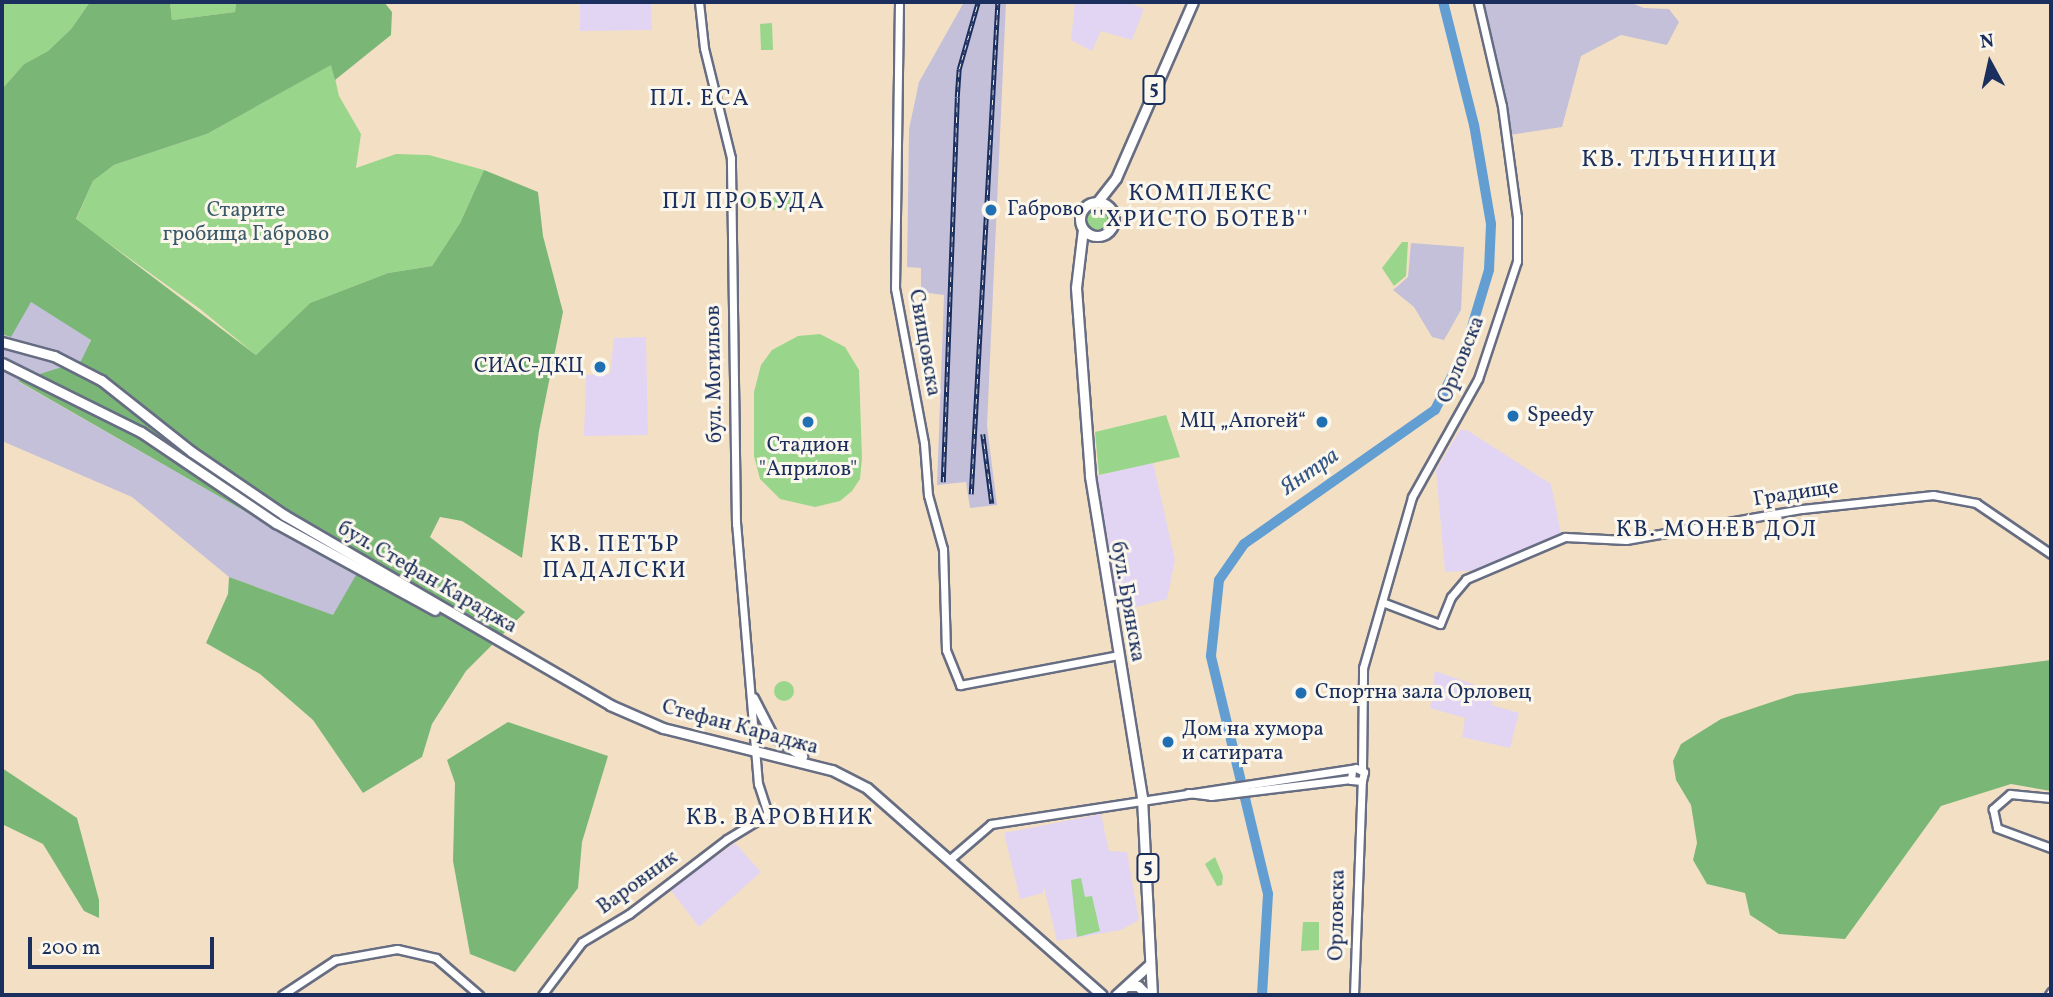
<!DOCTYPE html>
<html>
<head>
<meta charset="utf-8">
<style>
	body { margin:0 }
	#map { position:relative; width:2053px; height:997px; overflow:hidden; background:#f3e0c4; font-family:Vollkorn,serif }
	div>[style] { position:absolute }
	.built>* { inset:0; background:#e2d4f3 }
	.industrial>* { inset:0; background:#c5c0da }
	.green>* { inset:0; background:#99d68b }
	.round { border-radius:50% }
	.forest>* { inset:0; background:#7ab777 }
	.river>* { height:10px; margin:-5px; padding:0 5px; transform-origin:5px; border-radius:5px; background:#639ed3 }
	.roads { filter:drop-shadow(2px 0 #676d82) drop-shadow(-2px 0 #676d82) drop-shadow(0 2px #676d82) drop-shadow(0 -2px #676d82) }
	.minor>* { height:7px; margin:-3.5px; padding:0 3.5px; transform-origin:3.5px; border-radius:3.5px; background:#fff }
	.major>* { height:9px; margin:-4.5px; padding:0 4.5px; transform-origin:4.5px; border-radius:4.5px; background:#fff }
	.major>.ring { margin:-4.5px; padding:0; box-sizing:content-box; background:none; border:9px solid #fff; border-radius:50% }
	.rail>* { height:4.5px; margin-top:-2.25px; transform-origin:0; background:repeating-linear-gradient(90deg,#fbf7ec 0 5px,#1b2f5e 0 10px); box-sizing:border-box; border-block:2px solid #1b2f5e }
	.dots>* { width:19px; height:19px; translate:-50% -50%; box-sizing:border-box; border:4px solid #fbf7ec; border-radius:50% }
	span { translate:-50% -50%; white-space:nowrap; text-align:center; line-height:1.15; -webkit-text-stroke:6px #fbf7ec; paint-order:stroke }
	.shield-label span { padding:2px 5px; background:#fbf7ec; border:2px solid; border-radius:5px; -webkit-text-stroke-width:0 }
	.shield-label { font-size:19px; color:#1b2f5e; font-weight:700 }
	.poi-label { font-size:21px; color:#1b2f5e }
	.left { translate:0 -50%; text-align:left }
	.right { translate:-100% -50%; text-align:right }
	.park-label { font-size:21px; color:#3a5969 }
	.street-label { font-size:21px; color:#1b2f5e }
	.neighbourhood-label { font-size:23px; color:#1b2f5e; letter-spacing:2px }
	.water-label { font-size:23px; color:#345687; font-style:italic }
	.quarter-label { font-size:24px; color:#1b2f5e; letter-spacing:2px }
	.frame { position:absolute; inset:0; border:4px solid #1b2f5e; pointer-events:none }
	.north { position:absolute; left:1955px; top:28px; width:70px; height:70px; -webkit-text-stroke:5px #fbf7ec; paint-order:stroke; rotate:352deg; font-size:19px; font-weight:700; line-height:28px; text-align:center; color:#1b2f5e }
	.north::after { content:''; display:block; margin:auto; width:24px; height:32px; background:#1b2f5e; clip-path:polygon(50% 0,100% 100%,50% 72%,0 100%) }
	.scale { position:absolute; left:28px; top:937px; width:186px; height:32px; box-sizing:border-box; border:4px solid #1b2f5e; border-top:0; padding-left:9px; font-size:21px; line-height:24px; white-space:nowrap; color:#1b2f5e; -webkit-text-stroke:5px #fbf7ec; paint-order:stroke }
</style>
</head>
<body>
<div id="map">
	<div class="built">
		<i style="clip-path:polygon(580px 2px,651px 2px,652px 30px,580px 31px)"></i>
		<i style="clip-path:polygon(1075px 2px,1128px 2px,1144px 9px,1132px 40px,1101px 31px,1092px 51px,1071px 40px)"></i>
		<i style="clip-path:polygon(646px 337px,648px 435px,584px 436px,586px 375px,610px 374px,614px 338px)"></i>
		<i style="clip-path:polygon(1460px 430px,1467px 430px,1551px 484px,1561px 533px,1481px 570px,1445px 572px,1436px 470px)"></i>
		<i style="clip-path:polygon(1153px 462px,1175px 560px,1167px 599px,1117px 612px,1093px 477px)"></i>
		<i style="clip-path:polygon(1435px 671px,1495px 692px,1492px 705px,1519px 713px,1510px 748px,1462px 737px,1465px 718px,1430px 708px)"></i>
		<i style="clip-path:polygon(1101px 814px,1109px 851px,1127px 852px,1139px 920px,1121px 930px,1057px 941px,1044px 887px,1043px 893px,1020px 899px,1004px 833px)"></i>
		<i style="clip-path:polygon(735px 843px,761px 872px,699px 927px,670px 889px)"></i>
	</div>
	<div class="industrial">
		<i style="clip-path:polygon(964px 2px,1006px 2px,987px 426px,997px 505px,970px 508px,966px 482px,937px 485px,944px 295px,921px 292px,921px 268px,907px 267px,909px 129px,919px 82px)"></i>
		<i style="clip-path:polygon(1484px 2px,1629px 2px,1644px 8px,1669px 9px,1679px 22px,1667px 45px,1621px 35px,1581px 56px,1562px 127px,1510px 135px)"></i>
		<i style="clip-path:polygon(1411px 243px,1464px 247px,1461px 310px,1444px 340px,1432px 337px,1414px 307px,1393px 290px,1408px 277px)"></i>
		<i style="clip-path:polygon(30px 301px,91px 339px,82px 361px,19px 382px,357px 575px,334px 616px,229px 577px,132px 497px,2px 441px,2px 334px,11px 336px)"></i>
	</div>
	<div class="green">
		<i style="clip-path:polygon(2px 2px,90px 2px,71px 29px,48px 51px,24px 64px,2px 89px)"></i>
		<i style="clip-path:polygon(170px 2px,236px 2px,235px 12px,172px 20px)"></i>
		<i style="clip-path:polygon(772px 23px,773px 50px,761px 50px,760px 24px)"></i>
		<i style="clip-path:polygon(332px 64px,339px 96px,361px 134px,356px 168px,396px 154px,429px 155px,484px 170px,460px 223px,432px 266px,388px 273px,310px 303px,256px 355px,200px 309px,76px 220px,93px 181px,114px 165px,207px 134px)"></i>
		<i style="clip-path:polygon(791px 197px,792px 210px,748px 209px,748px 198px)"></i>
		<i class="round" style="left:1086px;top:208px;width:22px;height:22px"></i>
		<i style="clip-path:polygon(1402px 242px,1408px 242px,1406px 276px,1394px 286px,1382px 268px)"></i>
		<i style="clip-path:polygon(820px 334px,845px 347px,859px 370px,862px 458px,860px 479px,852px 491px,840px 501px,815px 507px,780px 499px,760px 479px,754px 456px,754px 392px,761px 365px,772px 350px,798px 336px)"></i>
		<i style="clip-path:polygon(1166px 415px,1180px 457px,1099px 475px,1095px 432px)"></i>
		<i class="round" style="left:774px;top:681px;width:20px;height:20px"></i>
		<i style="clip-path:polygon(1215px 857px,1223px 876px,1222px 885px,1217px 886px,1205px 864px)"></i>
		<i style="clip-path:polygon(1081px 878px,1085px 897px,1092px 896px,1100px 931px,1077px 937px,1071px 880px)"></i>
		<i style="clip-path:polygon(1303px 922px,1319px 922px,1319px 950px,1301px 951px)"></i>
	</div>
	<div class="forest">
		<i style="clip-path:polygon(90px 2px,170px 2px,172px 20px,235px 12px,236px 2px,384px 2px,392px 12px,391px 35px,335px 80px,331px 65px,207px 134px,114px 165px,93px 181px,76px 219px,256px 355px,310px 303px,388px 273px,432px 266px,460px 223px,484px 170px,538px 192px,543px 236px,563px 312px,539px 431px,522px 558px,462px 521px,440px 517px,430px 537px,525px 612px,466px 671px,432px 724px,422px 757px,363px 793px,313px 720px,260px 674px,206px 643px,228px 594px,229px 577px,333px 615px,356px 575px,18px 381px,81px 361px,91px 340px,31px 302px,11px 337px,2px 334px,2px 89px,24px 64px,48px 51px,71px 29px)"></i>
		<i style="clip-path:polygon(2051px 660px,2051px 791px,2011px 784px,1941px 806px,1845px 939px,1779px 934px,1750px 915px,1745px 893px,1707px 884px,1693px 860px,1697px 843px,1691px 805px,1676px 780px,1673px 761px,1681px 744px,1721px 719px,1796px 694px)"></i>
		<i style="clip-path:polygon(508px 722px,608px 756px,582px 842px,578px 888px,515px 972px,470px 954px,453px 861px,455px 783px,447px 760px)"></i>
		<i style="clip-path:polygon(2px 768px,77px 818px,99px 900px,99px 918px,84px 911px,43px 844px,2px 824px)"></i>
	</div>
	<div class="river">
		<i style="left:1262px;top:995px;width:101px;rotate:-86.6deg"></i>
		<i style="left:1268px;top:894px;width:245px;rotate:-103.5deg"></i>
		<i style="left:1211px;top:656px;width:76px;rotate:-84deg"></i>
		<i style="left:1219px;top:580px;width:44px;rotate:-55.2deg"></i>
		<i style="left:1244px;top:544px;width:233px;rotate:-35.1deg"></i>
		<i style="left:1435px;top:410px;width:67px;rotate:-63.4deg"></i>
		<i style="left:1465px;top:350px;width:84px;rotate:-73.3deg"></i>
		<i style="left:1489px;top:270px;width:46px;rotate:-87.5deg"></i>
		<i style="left:1491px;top:224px;width:100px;rotate:-99.7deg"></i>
		<i style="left:1474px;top:125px;width:127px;rotate:-104.1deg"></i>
	</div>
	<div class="roads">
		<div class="minor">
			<i style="left:899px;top:2px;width:286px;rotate:90.8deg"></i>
			<i style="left:895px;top:288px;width:158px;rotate:79.4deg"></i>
			<i style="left:924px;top:443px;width:52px;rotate:85.6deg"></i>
			<i style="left:928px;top:495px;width:56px;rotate:74.5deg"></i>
			<i style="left:943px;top:549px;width:101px;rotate:88.3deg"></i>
			<i style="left:946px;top:650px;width:38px;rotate:68deg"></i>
			<i style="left:960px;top:685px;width:162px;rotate:-10.7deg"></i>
			<i style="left:1382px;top:602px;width:62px;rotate:20.8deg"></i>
			<i style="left:1440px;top:624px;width:29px;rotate:-68deg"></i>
			<i style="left:1451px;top:597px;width:23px;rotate:-50deg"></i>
			<i style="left:1466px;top:579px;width:108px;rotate:-23deg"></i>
			<i style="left:1565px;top:537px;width:61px;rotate:2.8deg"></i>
			<i style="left:1626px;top:540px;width:179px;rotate:-10deg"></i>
			<i style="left:1802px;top:509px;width:132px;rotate:-6.1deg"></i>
			<i style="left:1933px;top:495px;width:44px;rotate:10.5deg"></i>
			<i style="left:1976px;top:503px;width:91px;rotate:34.2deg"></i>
			<i style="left:1362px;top:770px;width:102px;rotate:-89.4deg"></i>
			<i style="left:1363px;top:668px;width:178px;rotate:-74deg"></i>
			<i style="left:1412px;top:497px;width:135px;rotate:-60.8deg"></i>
			<i style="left:1478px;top:379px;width:124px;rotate:-71.7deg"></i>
			<i style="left:1517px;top:261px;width:44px;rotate:-90deg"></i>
			<i style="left:1517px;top:217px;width:112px;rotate:-97.7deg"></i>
			<i style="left:1502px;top:106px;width:107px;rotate:-103deg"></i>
			<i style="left:1188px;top:793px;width:23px;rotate:7deg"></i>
			<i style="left:1211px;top:796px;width:141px;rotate:-6.9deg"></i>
			<i style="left:2051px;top:798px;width:41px;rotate:-174.4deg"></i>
			<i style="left:2010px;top:794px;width:23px;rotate:139deg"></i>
			<i style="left:1993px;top:809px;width:19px;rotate:78deg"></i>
			<i style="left:1997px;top:828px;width:58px;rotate:20.3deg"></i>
			<i style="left:949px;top:860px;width:55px;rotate:-40.6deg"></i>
			<i style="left:991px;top:824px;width:369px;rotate:-8.7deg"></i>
			<i style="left:1356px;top:768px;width:9px;rotate:27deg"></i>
			<i style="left:1364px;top:772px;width:9px;rotate:103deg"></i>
			<i style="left:1362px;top:781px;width:11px;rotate:-175deg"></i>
			<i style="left:1351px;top:780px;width:10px;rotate:-84deg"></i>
			<i style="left:282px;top:995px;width:64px;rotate:-33.4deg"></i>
			<i style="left:335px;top:960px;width:63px;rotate:-10.1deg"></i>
			<i style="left:397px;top:949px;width:40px;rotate:13deg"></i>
			<i style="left:436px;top:958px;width:57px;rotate:40.7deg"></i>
			<i style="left:542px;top:995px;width:66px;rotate:-53deg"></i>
			<i style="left:582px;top:942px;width:55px;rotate:-30.8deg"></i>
			<i style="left:629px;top:914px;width:123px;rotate:-37.4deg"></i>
			<i style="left:727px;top:839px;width:48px;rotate:-31.4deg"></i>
			<i style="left:768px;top:814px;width:32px;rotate:-108deg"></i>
			<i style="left:758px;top:784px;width:261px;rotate:-94.8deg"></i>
			<i style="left:736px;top:524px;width:366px;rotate:-90.8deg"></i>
			<i style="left:731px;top:158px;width:113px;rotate:-103.8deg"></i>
			<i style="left:704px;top:48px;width:46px;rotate:-96.2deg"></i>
			<i style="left:1354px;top:995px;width:214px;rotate:-87.9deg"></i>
			<i style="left:2049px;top:995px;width:4px;rotate:-56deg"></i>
		</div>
		<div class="major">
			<i style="left:1098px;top:201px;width:29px;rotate:-52deg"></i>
			<i style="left:1116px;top:178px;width:192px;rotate:-66.4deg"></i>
			<i class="ring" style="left:1080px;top:202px;width:25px;height:25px"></i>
			<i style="left:1083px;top:229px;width:59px;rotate:96.8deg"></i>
			<i style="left:1076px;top:288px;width:189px;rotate:85.7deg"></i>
			<i style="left:1090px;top:476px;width:326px;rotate:80.8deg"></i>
			<i style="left:1142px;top:798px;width:197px;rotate:87.1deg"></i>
			<i style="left:2px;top:342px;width:54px;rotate:15.1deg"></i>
			<i style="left:54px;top:356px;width:53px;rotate:27.1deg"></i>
			<i style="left:101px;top:380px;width:116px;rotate:38.4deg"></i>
			<i style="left:192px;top:452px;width:112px;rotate:34.4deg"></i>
			<i style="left:284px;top:515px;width:377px;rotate:30.2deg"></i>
			<i style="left:610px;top:705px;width:58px;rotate:23.5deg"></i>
			<i style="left:663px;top:728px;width:174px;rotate:14deg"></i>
			<i style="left:832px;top:770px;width:39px;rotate:27deg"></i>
			<i style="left:867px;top:788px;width:313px;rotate:41.4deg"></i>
			<i style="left:2px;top:363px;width:155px;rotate:26.4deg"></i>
			<i style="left:141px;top:432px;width:163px;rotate:34deg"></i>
			<i style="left:276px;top:523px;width:181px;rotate:28.7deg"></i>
			<i style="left:753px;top:698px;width:42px;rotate:62.8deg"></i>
			<i style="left:772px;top:735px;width:37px;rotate:35deg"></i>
			<i style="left:1128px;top:986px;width:10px"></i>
			<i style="left:1138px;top:986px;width:13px;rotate:45deg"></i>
			<i style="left:1116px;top:995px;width:46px;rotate:-42.4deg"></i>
		</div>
	</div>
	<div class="rail">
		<i style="left:983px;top:434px;width:70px;rotate:82.6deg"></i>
		<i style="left:943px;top:482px;width:385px;rotate:-87.9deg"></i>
		<i style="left:957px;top:97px;width:28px;rotate:-86deg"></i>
		<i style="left:959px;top:69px;width:70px;rotate:-74.2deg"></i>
		<i style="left:971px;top:494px;width:493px;rotate:-86.9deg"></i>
	</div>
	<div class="dots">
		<i style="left:991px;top:210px;background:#1f6fb2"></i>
		<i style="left:600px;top:367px;background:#1f6fb2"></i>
		<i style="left:1513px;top:416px;background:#1f6fb2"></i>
		<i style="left:808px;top:422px;background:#1f6fb2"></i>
		<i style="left:1322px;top:422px;background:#1f6fb2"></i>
		<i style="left:1301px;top:693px;background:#1f6fb2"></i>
		<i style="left:1168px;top:742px;background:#1f6fb2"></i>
	</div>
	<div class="shield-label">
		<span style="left:1154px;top:90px">5</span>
		<span style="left:1148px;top:868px">5</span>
	</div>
	<div class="poi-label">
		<span class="left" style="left:1007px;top:210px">Габрово</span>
		<span class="right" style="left:584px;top:367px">СИАС-ДКЦ</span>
		<span class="left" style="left:1527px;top:416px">Speedy</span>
		<span class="right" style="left:1306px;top:422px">МЦ „Апогей“</span>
		<span style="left:808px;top:458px">Стадион<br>"Априлов"</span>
		<span class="left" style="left:1315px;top:693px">Спортна зала Орловец</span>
		<span class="left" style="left:1182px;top:742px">Дом на хумора<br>и сатирата</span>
	</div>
	<div class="park-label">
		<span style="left:246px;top:223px">Старите<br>гробища Габрово</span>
	</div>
	<div class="street-label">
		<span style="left:924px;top:343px;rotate:80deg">Свищовска</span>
		<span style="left:1462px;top:360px;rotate:-68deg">Орловска</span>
		<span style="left:715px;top:374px;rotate:-91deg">бул. Могильов</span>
		<span style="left:1796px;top:494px;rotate:-9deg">Градище</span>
		<span style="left:427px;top:578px;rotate:30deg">бул. Стефан Караджа</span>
		<span style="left:1127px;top:602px;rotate:80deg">бул. Брянска</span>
		<span style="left:740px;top:728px;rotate:15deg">Стефан Караджа</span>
		<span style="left:638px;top:883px;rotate:-36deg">Варовник</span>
		<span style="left:1338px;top:915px;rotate:-89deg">Орловска</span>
	</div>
	<div class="neighbourhood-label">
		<span style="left:700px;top:99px">ПЛ. ЕСА</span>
		<span style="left:1201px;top:207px">КОМПЛЕКС<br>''ХРИСТО БОТЕВ''</span>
		<span style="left:744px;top:202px">ПЛ ПРОБУДА</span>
		<span style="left:1717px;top:530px">КВ. МОНЕВ ДОЛ</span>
		<span style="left:615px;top:558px">КВ. ПЕТЪР<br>ПАДАЛСКИ</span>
		<span style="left:780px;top:818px">КВ. ВАРОВНИК</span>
	</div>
	<div class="water-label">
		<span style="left:1310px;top:472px;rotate:-35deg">Янтра</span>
	</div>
	<div class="quarter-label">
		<span style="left:1680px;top:161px">КВ. ТЛЪЧНИЦИ</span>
	</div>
	<div class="frame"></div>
	<div class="north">N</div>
	<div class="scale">200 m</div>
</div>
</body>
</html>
